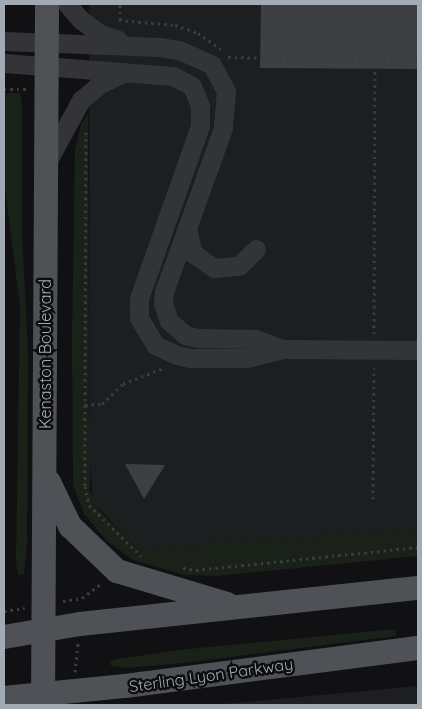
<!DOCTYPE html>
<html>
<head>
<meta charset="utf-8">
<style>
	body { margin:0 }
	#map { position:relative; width:422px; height:709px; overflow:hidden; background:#111113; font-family:Quicksand,sans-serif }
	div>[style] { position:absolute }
	.built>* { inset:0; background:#1d1e20 }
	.green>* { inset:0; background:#1a2119 }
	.building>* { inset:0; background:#3d4043 }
	.path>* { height:3px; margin-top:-1.5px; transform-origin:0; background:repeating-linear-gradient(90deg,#383b3f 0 2.5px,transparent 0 6.5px) }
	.minor>* { height:19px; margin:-9.5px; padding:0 9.5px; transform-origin:9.5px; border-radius:9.5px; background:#323438 }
	.major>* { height:24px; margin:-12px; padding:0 12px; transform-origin:12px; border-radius:12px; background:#4e5257 }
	span { translate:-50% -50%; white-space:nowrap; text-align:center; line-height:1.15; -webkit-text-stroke:5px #0c0d0e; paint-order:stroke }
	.street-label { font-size:16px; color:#a2abb4 }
	.frame { position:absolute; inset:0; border:5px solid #a2abb4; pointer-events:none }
</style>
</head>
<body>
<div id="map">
	<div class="built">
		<i style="clip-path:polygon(89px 4px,418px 4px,418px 529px,137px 549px,93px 502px,90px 463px)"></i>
		<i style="clip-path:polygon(418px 686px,418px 705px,212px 705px)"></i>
	</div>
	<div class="green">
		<i style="clip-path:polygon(5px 93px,20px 93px,22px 105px,22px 232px,28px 353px,27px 545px,24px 574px,18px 574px,16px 563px,20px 306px,4px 181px)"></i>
		<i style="clip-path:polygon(88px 113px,90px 463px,90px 491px,98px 509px,137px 549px,418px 529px,418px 556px,217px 576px,184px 575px,133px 560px,107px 541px,84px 514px,73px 485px,72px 336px,75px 149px,81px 125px)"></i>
		<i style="clip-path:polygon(395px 629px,396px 636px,184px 663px,127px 668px,111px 666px,110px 661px,118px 659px,178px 650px)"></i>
	</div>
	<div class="building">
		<i style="clip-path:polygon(261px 4px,418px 4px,418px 69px,260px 68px)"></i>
		<i style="clip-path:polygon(125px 464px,165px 465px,144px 499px)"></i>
	</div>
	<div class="path">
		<i style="left:119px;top:20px;width:56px;rotate:5.1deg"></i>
		<i style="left:175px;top:25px;width:24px;rotate:19deg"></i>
		<i style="left:198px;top:33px;width:28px;rotate:35deg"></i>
		<i style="left:120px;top:20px;width:16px;rotate:-90deg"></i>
		<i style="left:228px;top:57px;width:190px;rotate:0.9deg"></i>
		<i style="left:4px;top:89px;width:23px"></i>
		<i style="left:86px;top:132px;width:354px;rotate:90.2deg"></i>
		<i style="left:85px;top:486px;width:19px;rotate:78deg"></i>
		<i style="left:89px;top:505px;width:73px;rotate:44.4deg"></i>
		<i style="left:374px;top:334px;width:274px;rotate:-89.8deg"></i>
		<i style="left:85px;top:405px;width:17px;rotate:-3deg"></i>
		<i style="left:102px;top:404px;width:29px;rotate:-44deg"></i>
		<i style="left:123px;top:384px;width:43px;rotate:-21.8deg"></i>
		<i style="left:373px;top:499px;width:131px;rotate:-89.6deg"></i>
		<i style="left:183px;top:568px;width:13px;rotate:9deg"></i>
		<i style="left:196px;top:570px;width:223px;rotate:-5.9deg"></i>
		<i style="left:63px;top:601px;width:19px;rotate:-9deg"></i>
		<i style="left:82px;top:598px;width:25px;rotate:-37deg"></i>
		<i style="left:4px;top:611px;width:21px;rotate:-8deg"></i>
		<i style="left:75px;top:672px;width:29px;rotate:-84deg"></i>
	</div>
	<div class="minor">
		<i style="left:67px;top:4px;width:21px;rotate:49deg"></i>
		<i style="left:81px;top:20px;width:24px;rotate:36deg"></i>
		<i style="left:100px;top:34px;width:19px;rotate:18deg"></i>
		<i style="left:4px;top:41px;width:155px;rotate:2.2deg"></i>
		<i style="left:159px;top:47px;width:20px;rotate:9deg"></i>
		<i style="left:179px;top:50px;width:36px;rotate:24deg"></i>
		<i style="left:212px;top:65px;width:30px;rotate:62deg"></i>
		<i style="left:226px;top:91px;width:37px;rotate:95deg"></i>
		<i style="left:223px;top:128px;width:174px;rotate:109.8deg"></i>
		<i style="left:164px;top:292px;width:11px;rotate:95deg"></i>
		<i style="left:163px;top:303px;width:19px;rotate:72deg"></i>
		<i style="left:169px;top:321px;width:21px;rotate:41deg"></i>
		<i style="left:185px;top:335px;width:13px;rotate:13deg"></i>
		<i style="left:198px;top:338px;width:58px;rotate:1deg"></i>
		<i style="left:256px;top:339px;width:28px;rotate:21deg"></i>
		<i style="left:4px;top:63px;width:169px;rotate:4.4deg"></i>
		<i style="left:173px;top:76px;width:21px;rotate:28deg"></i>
		<i style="left:192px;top:86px;width:22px;rotate:68deg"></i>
		<i style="left:200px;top:106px;width:20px;rotate:90deg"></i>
		<i style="left:200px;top:126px;width:182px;rotate:109.5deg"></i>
		<i style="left:139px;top:298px;width:20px;rotate:90deg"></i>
		<i style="left:139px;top:318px;width:31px;rotate:59deg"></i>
		<i style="left:155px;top:345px;width:23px;rotate:25deg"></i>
		<i style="left:176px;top:355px;width:14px;rotate:12deg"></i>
		<i style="left:190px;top:358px;width:57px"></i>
		<i style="left:247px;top:358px;width:36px;rotate:-14deg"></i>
		<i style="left:282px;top:349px;width:136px;rotate:0.4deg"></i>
		<i style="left:47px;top:162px;width:71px;rotate:-61.3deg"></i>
		<i style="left:81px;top:100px;width:25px;rotate:-40deg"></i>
		<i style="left:100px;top:84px;width:26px;rotate:-25deg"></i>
		<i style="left:187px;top:228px;width:26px;rotate:77deg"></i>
		<i style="left:193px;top:253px;width:26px;rotate:36deg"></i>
		<i style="left:214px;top:268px;width:25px;rotate:-5deg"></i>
		<i style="left:239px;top:266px;width:24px;rotate:-45deg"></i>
	</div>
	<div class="major">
		<i style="left:49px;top:482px;width:49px;rotate:64.5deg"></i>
		<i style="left:70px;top:526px;width:65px;rotate:43.8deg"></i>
		<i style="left:117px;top:571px;width:115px;rotate:16.7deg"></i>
		<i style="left:4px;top:637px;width:77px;rotate:-9.7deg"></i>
		<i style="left:80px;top:624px;width:340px;rotate:-6.1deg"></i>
		<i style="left:4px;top:698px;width:122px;rotate:-5.7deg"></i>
		<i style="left:125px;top:686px;width:295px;rotate:-7.4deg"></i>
		<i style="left:43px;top:705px;width:701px;rotate:-89.67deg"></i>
	</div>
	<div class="street-label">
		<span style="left:45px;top:354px;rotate:-90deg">Kenaston Boulevard</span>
		<span style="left:211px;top:675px;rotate:-8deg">Sterling Lyon Parkway</span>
	</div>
	<div class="frame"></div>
</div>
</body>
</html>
